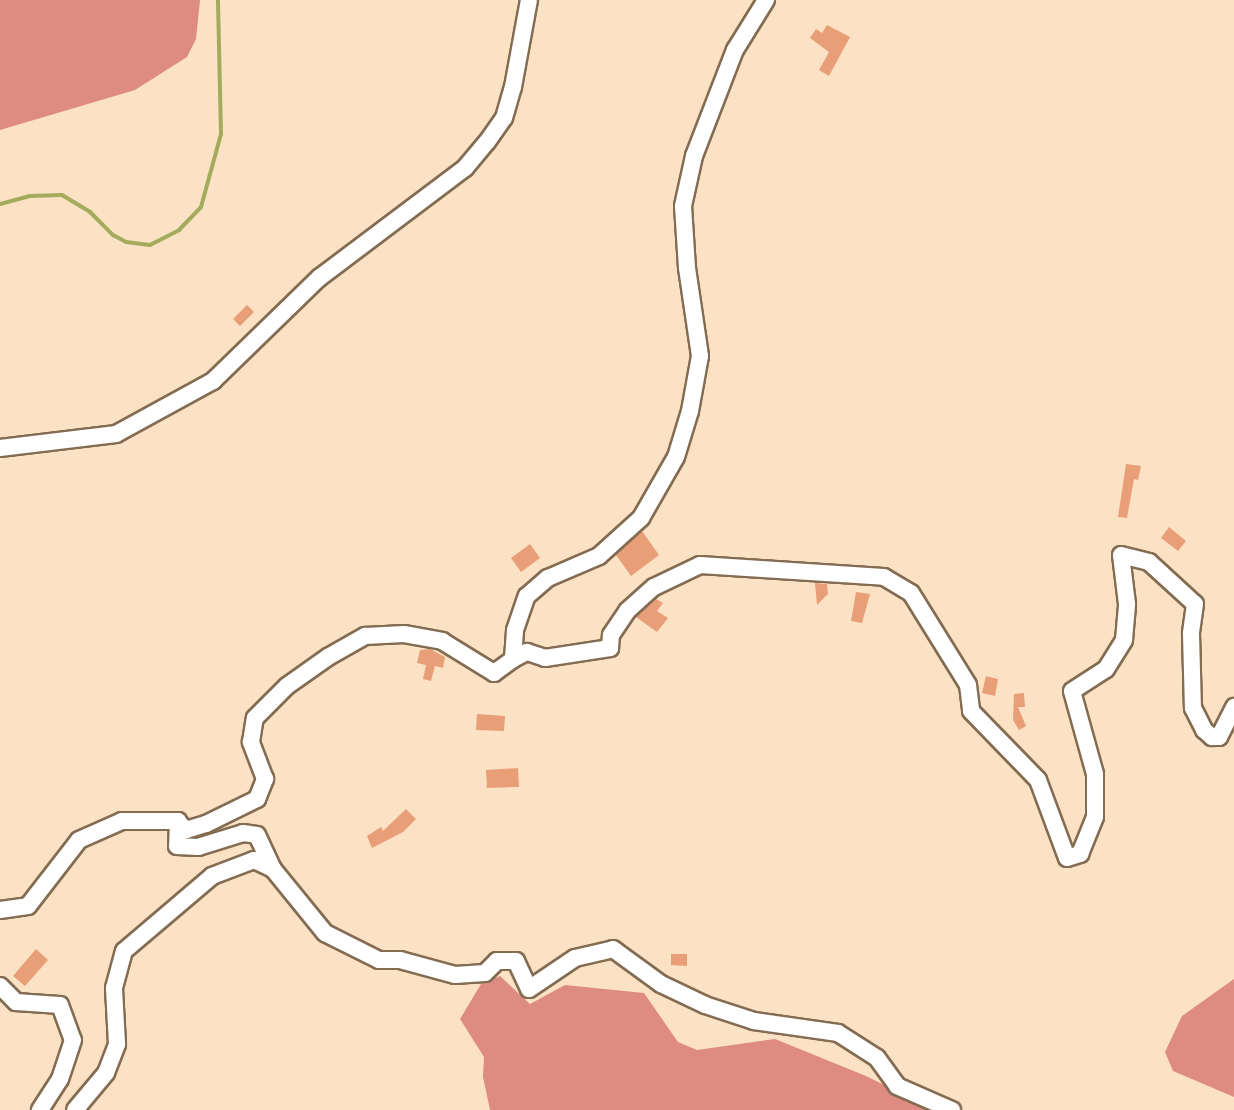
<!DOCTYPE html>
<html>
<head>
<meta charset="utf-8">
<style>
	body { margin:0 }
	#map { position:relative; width:1234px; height:1110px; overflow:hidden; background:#fce2c5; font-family:Mulish,sans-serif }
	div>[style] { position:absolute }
	.forest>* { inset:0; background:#de8b82 }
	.stream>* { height:4px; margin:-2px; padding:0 2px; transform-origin:2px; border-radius:2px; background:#a4ab5c }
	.building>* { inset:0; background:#e89e77 }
	.roads { filter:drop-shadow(2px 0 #836c52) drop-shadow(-2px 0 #836c52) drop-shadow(0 2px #836c52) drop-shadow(0 -2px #836c52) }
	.minor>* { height:16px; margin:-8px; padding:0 8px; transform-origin:8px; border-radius:8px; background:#fff }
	span { translate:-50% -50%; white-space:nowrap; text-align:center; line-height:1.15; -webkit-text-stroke:4.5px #fff; paint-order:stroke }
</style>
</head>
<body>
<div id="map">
	<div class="forest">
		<i style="clip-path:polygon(0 0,200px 0,196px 39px,187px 57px,135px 90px,0 130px)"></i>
		<i style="clip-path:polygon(500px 976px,530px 1004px,565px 985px,644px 993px,678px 1042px,697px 1050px,775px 1039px,866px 1076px,935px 1110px,490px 1110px,483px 1077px,484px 1057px,460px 1019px,481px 984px)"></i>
		<i style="clip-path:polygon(1234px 979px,1234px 1097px,1173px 1071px,1165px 1052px,1182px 1016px)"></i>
	</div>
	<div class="stream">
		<i style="left:0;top:204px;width:31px;rotate:-15deg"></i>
		<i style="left:30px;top:196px;width:32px;rotate:-2deg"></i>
		<i style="left:62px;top:195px;width:33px;rotate:31deg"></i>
		<i style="left:90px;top:212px;width:33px;rotate:45deg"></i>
		<i style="left:113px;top:235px;width:15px;rotate:28deg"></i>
		<i style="left:126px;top:242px;width:24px;rotate:7deg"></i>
		<i style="left:150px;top:245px;width:33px;rotate:-27deg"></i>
		<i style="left:179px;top:230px;width:32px;rotate:-46deg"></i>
		<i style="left:201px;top:207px;width:76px;rotate:-74.7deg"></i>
		<i style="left:221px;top:134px;width:134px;rotate:-91.3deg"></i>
	</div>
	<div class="building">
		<i style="clip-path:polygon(827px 25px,850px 37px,829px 76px,819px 70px,829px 52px,810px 38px,816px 29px,822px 33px)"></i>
		<i style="clip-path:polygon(247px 305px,254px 312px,240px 326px,233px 319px)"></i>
		<i style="clip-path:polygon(1126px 464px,1141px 466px,1138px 480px,1134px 479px,1127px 518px,1118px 517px)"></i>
		<i style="clip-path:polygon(1169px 527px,1186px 541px,1178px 551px,1161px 538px)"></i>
		<i style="clip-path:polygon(642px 531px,659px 555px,631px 576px,616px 555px)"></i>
		<i style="clip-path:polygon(530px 544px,540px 558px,521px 572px,511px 558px)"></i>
		<i style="clip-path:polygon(815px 583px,827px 584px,828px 594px,817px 605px)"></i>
		<i style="clip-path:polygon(856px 592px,870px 594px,862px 623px,851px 621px)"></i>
		<i style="clip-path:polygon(656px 599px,663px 603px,657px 611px,668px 618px,657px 632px,636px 617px)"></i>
		<i style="clip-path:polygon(430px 649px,445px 657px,443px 668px,435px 666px,431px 681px,423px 679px,426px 665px,417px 663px,420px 650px)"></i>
		<i style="clip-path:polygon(986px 676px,998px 679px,995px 696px,982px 693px)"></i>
		<i style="clip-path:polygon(1024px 693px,1025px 707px,1018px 707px,1026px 726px,1019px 730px,1013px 720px,1014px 694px)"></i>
		<i style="clip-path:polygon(477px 714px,505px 716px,504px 731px,476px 730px)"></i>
		<i style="clip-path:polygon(518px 768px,519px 787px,487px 788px,486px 770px)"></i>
		<i style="clip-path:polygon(406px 809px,416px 819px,403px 832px,372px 848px,367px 836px,381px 827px,383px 831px)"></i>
		<i style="clip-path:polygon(36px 949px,48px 960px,25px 986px,13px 976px)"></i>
		<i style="clip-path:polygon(671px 954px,687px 954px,687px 966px,671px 965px)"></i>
	</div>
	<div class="roads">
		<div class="minor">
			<i style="left:0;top:448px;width:117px;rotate:-6.9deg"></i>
			<i style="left:116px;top:434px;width:111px;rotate:-28.7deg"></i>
			<i style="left:213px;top:381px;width:148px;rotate:-44.2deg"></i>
			<i style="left:319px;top:278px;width:183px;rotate:-37deg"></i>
			<i style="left:465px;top:168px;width:34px;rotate:-50deg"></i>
			<i style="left:487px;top:142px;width:29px;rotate:-55deg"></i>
			<i style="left:504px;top:118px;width:32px;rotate:-74deg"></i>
			<i style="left:513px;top:87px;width:88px;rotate:-79.6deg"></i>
			<i style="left:513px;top:659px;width:16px;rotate:-27deg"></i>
			<i style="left:527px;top:652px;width:19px;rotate:18deg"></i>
			<i style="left:545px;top:658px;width:66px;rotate:-8.7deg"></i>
			<i style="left:610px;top:648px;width:13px;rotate:-86deg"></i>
			<i style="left:611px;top:635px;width:29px;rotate:-56deg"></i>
			<i style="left:627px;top:611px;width:36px;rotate:-42deg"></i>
			<i style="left:654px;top:587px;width:51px;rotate:-25.6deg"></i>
			<i style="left:700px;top:565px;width:184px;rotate:3.7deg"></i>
			<i style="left:884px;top:577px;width:31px;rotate:31deg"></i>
			<i style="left:911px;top:593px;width:108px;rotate:58.2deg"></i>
			<i style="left:968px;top:685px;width:26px;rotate:83deg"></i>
			<i style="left:971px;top:711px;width:96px;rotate:45.8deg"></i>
			<i style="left:1038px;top:780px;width:83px;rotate:69.6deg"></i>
			<i style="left:1067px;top:858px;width:14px;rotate:-17deg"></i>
			<i style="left:1080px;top:854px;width:40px;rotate:-68deg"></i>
			<i style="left:1095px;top:817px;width:43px;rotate:-90deg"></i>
			<i style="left:1095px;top:774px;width:86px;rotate:-105.5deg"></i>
			<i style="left:1072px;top:691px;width:40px;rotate:-32.9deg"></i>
			<i style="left:1106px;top:669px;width:34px;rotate:-58deg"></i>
			<i style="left:1124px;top:640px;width:36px;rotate:-85deg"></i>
			<i style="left:1127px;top:604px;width:49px;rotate:-97deg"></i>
			<i style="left:1121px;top:555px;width:29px;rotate:14deg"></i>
			<i style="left:1149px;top:562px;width:62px;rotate:42.4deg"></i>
			<i style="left:1195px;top:604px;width:30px;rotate:98deg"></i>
			<i style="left:1191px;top:634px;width:74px;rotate:88.5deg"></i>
			<i style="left:1193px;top:708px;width:25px;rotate:63deg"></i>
			<i style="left:1204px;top:730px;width:11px;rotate:41deg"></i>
			<i style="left:1212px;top:737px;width:7px"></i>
			<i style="left:1219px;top:737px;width:34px;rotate:-63deg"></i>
			<i style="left:179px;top:823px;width:10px;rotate:45deg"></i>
			<i style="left:186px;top:830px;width:21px;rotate:-17deg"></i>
			<i style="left:206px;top:824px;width:57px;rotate:-26.1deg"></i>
			<i style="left:257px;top:799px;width:22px;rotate:-68deg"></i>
			<i style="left:265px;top:779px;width:40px;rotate:-111deg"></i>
			<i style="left:251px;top:742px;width:24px;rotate:-81deg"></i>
			<i style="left:255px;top:718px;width:45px;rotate:-45deg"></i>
			<i style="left:287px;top:686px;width:50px;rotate:-35.3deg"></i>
			<i style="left:328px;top:657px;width:43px;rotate:-29.6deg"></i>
			<i style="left:365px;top:636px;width:39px;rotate:-3deg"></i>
			<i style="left:404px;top:634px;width:39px;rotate:10deg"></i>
			<i style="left:442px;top:641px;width:61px;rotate:31.6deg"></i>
			<i style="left:494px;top:673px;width:24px;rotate:-36deg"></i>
			<i style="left:513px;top:659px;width:29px;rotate:-86deg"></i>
			<i style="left:515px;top:630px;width:36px;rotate:-71deg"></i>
			<i style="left:527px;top:596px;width:28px;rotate:-41deg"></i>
			<i style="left:548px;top:578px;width:56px;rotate:-23.3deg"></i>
			<i style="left:599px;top:556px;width:57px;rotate:-42.1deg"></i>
			<i style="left:641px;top:518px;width:70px;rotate:-60.2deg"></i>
			<i style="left:676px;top:457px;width:48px;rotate:-73.1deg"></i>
			<i style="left:690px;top:411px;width:56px;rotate:-79.7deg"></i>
			<i style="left:700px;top:356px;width:89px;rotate:-98.4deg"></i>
			<i style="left:687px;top:268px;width:62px;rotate:-93.7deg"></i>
			<i style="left:683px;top:206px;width:51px;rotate:-77.6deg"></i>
			<i style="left:694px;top:156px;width:114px;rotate:-68.9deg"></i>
			<i style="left:735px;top:50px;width:59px;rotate:-58.2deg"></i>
			<i style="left:0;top:910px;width:28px;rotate:-8deg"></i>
			<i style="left:28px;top:906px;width:83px;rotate:-52.3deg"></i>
			<i style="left:79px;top:840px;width:47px;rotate:-23.8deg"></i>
			<i style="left:122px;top:821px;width:56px"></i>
			<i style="left:178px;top:821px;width:25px;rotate:92deg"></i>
			<i style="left:177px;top:846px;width:21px;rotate:3deg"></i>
			<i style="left:198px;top:847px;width:47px;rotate:-17.3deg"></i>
			<i style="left:243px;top:833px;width:14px;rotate:8deg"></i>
			<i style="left:257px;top:835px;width:38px;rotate:65deg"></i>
			<i style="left:0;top:986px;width:23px;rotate:45deg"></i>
			<i style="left:16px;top:1002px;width:44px;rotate:3.9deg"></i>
			<i style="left:60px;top:1005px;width:37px;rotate:70deg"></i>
			<i style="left:73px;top:1040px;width:41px;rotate:108.4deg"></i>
			<i style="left:60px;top:1079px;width:37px;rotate:123deg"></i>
			<i style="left:75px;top:1110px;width:48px;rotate:-50deg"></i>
			<i style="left:106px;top:1073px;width:31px;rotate:-69deg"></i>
			<i style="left:117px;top:1044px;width:56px;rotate:-93.1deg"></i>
			<i style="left:114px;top:988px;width:38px;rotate:-75deg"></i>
			<i style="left:124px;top:951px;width:116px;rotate:-40.4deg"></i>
			<i style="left:212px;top:876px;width:45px;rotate:-20.9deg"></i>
			<i style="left:254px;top:860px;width:21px;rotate:25deg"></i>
			<i style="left:273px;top:869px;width:82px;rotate:50.9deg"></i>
			<i style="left:325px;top:933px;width:60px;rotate:26.6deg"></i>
			<i style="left:379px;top:960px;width:21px"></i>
			<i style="left:400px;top:960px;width:57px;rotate:15.3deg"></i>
			<i style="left:455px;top:975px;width:30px;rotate:-4deg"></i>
			<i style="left:485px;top:973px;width:17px;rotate:-45deg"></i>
			<i style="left:497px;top:961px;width:19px"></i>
			<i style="left:516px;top:961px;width:31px;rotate:65deg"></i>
			<i style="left:529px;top:989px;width:55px;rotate:-34deg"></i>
			<i style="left:575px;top:958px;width:39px;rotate:-13deg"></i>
			<i style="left:613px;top:949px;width:59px;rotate:36.1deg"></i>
			<i style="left:661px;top:984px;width:49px;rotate:25.5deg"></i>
			<i style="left:705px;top:1005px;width:52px;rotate:18.1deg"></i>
			<i style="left:754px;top:1021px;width:85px;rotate:8.1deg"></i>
			<i style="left:838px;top:1033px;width:46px;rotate:32.7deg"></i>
			<i style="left:877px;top:1058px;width:34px;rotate:54deg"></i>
			<i style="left:897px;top:1086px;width:60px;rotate:23.6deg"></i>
		</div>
	</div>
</div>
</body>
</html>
